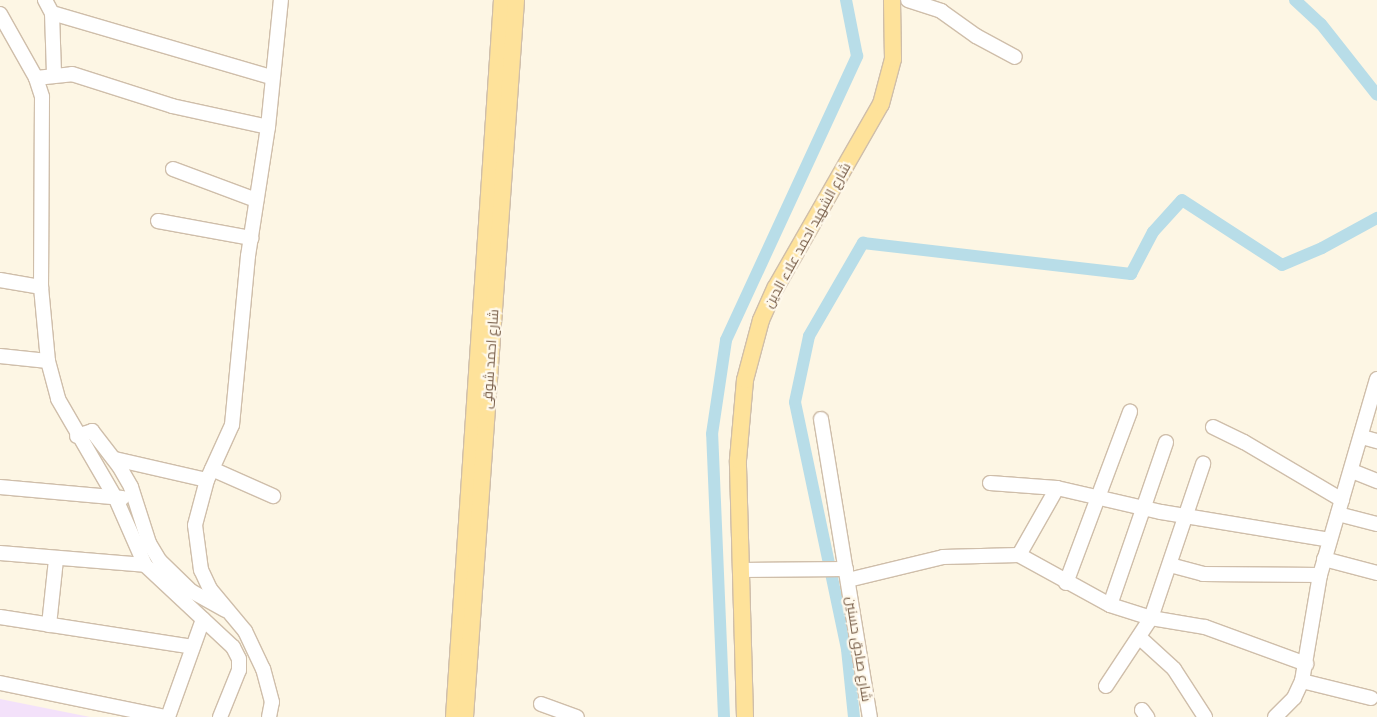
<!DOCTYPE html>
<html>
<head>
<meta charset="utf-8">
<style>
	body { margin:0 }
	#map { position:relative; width:1377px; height:717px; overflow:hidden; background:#fdf6e4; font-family:"Public Sans",Cairo,sans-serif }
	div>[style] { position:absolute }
	.education>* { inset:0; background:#f3e1fa }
	.canal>* { height:12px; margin:-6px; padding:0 6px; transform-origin:6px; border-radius:6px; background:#b8dde8 }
	.roads { filter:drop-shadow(1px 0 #cfbeaa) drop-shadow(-1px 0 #cfbeaa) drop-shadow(0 1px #cfbeaa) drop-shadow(0 -1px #cfbeaa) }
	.minor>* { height:14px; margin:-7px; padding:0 7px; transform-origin:7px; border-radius:7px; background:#fff }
	.major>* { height:16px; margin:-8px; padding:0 8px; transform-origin:8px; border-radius:8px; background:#fee29a }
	span { translate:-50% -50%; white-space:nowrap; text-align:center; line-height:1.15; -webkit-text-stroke:4.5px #fff9ec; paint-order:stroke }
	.street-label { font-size:14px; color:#775d48 }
</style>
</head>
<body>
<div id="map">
	<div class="education">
		<i style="clip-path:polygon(0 699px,90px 717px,0 717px)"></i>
	</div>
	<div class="canal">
		<i style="left:1295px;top:0;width:35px;rotate:43deg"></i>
		<i style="left:1321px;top:24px;width:90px;rotate:51.7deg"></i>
		<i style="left:724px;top:717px;width:283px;rotate:-92.4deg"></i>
		<i style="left:712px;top:434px;width:95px;rotate:-81.5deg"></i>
		<i style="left:726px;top:340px;width:313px;rotate:-65.2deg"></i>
		<i style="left:857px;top:56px;width:57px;rotate:-101.1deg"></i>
		<i style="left:854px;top:717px;width:68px;rotate:-95.9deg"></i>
		<i style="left:847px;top:649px;width:252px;rotate:-101.9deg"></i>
		<i style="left:795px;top:402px;width:67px;rotate:-78deg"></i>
		<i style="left:809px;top:336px;width:108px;rotate:-59.9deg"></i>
		<i style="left:863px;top:243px;width:270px;rotate:6.6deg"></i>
		<i style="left:1131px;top:274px;width:47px;rotate:-62.4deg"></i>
		<i style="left:1153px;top:232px;width:43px;rotate:-47.8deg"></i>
		<i style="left:1182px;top:200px;width:119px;rotate:33deg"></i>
		<i style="left:1282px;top:265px;width:43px;rotate:-23deg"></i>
		<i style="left:1322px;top:248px;width:63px;rotate:-28.6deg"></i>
	</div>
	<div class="roads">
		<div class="minor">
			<i style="left:45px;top:0;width:15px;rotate:62deg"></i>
			<i style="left:52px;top:13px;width:228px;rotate:16.3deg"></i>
			<i style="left:908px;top:0;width:35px;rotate:18deg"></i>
			<i style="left:941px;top:11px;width:43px;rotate:35.5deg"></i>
			<i style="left:976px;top:36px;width:44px;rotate:28.3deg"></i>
			<i style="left:52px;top:13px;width:61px;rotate:88.1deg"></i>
			<i style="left:0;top:14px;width:73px;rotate:60.6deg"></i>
			<i style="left:36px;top:78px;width:20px;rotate:72deg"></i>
			<i style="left:42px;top:97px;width:190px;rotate:90.3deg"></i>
			<i style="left:41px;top:287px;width:74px;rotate:84.6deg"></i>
			<i style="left:48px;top:361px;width:39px;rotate:75deg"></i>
			<i style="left:58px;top:399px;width:116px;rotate:59.9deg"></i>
			<i style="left:116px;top:499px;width:72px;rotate:66.3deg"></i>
			<i style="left:145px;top:565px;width:120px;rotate:43deg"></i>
			<i style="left:233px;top:647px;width:13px;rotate:63deg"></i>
			<i style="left:239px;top:659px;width:11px;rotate:90deg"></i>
			<i style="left:239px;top:670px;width:51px;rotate:112deg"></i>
			<i style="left:36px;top:78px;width:36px;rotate:-6deg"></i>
			<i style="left:72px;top:74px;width:105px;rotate:17.7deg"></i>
			<i style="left:172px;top:106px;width:98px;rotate:12.3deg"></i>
			<i style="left:173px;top:169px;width:89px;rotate:20.5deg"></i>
			<i style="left:158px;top:221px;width:95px;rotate:10.4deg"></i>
			<i style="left:0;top:280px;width:42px;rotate:9.7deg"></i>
			<i style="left:0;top:356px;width:48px;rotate:5.9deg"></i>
			<i style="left:821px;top:419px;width:302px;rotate:80.7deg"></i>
			<i style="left:1213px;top:427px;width:34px;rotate:26deg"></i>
			<i style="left:1244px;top:442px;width:114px;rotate:30.6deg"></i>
			<i style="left:77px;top:436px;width:16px;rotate:-18deg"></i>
			<i style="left:92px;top:431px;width:44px;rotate:52.4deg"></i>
			<i style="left:119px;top:466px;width:24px;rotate:60deg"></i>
			<i style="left:131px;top:487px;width:59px;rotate:72.2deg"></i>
			<i style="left:149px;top:543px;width:21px;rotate:59deg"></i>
			<i style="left:160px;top:561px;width:43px;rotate:44.1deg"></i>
			<i style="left:191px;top:591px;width:39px;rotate:29deg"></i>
			<i style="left:1362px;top:437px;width:16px;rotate:15deg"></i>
			<i style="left:115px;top:459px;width:94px;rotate:12.9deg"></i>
			<i style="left:212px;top:469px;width:67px;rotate:23.9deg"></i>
			<i style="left:1352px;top:471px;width:27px;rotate:22deg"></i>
			<i style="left:990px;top:483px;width:67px;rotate:4.3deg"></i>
			<i style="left:1057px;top:488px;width:107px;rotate:13deg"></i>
			<i style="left:1161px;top:512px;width:171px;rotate:9.4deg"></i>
			<i style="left:0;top:487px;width:123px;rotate:5.1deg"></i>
			<i style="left:1338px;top:514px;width:40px;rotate:14.4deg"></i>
			<i style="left:0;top:553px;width:145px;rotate:4.7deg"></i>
			<i style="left:1019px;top:555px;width:77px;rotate:-60.4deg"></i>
			<i style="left:1324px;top:559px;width:55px;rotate:14.8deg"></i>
			<i style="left:1170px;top:565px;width:34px;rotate:15deg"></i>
			<i style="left:1203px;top:574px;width:117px;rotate:0.5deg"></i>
			<i style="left:741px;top:570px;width:105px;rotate:-0.5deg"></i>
			<i style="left:848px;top:580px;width:98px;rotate:-13.6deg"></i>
			<i style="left:943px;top:557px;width:76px;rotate:-1.5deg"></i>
			<i style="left:1019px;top:555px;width:104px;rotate:28.8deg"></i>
			<i style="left:1110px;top:605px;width:43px;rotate:17.6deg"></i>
			<i style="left:1151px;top:618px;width:55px;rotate:9.5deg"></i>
			<i style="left:1205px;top:627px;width:108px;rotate:20.1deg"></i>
			<i style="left:1066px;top:583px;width:183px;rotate:-69.5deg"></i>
			<i style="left:1110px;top:605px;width:172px;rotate:-71deg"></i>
			<i style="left:0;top:617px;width:195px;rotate:8.8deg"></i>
			<i style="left:49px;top:625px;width:66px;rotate:-83.9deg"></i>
			<i style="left:1139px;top:637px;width:47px;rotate:42.4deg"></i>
			<i style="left:1174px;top:669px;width:57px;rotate:57.1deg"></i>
			<i style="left:1302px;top:681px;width:71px;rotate:13.8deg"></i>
			<i style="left:0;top:683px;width:168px;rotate:11.6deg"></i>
			<i style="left:1106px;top:686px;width:82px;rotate:-56.5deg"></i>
			<i style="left:1151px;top:618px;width:163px;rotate:-71.3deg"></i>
			<i style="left:541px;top:704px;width:38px;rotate:20deg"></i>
			<i style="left:1142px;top:710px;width:9px;rotate:54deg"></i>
			<i style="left:168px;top:717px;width:104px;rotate:-70.3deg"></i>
			<i style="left:269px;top:717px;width:15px;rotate:-79deg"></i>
			<i style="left:272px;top:702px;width:34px;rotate:-105deg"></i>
			<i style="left:263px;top:669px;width:42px;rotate:-115.3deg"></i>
			<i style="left:245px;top:631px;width:55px;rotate:-129.8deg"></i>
			<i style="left:210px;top:589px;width:21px;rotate:-115deg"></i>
			<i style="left:201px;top:570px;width:45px;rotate:-97.6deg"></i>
			<i style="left:195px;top:525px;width:47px;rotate:-75.1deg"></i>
			<i style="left:207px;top:480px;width:60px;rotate:-65.6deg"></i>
			<i style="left:232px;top:425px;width:170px;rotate:-84.6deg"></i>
			<i style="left:248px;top:256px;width:131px;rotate:-81.2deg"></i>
			<i style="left:268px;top:127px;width:128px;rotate:-84.2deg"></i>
			<i style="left:1275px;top:717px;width:27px;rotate:-45deg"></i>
			<i style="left:1294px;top:698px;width:19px;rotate:-65deg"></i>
			<i style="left:1302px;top:681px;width:108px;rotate:-80.4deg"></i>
			<i style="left:1320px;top:575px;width:204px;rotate:-73.8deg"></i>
		</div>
		<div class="major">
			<i style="left:454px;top:717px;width:719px;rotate:-86.17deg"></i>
			<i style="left:465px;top:717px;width:719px;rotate:-85.93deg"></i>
			<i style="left:745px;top:717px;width:257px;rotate:-91.6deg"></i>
			<i style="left:738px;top:460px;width:80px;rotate:-85deg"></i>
			<i style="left:745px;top:380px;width:62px;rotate:-75.1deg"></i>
			<i style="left:761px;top:320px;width:36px;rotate:-66deg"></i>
			<i style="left:776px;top:287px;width:211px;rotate:-60.2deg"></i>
			<i style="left:881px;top:104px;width:47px;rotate:-75.1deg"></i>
			<i style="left:893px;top:59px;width:59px;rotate:-91deg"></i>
		</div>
	</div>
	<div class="street-label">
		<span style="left:807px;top:235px;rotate:-61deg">شارع الشهيد احمد علاء الدين</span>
		<span style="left:490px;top:359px;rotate:-86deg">شارع احمد شوقى</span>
		<span style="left:859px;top:649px;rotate:81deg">شارع صادق حسنين</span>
	</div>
</div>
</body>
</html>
